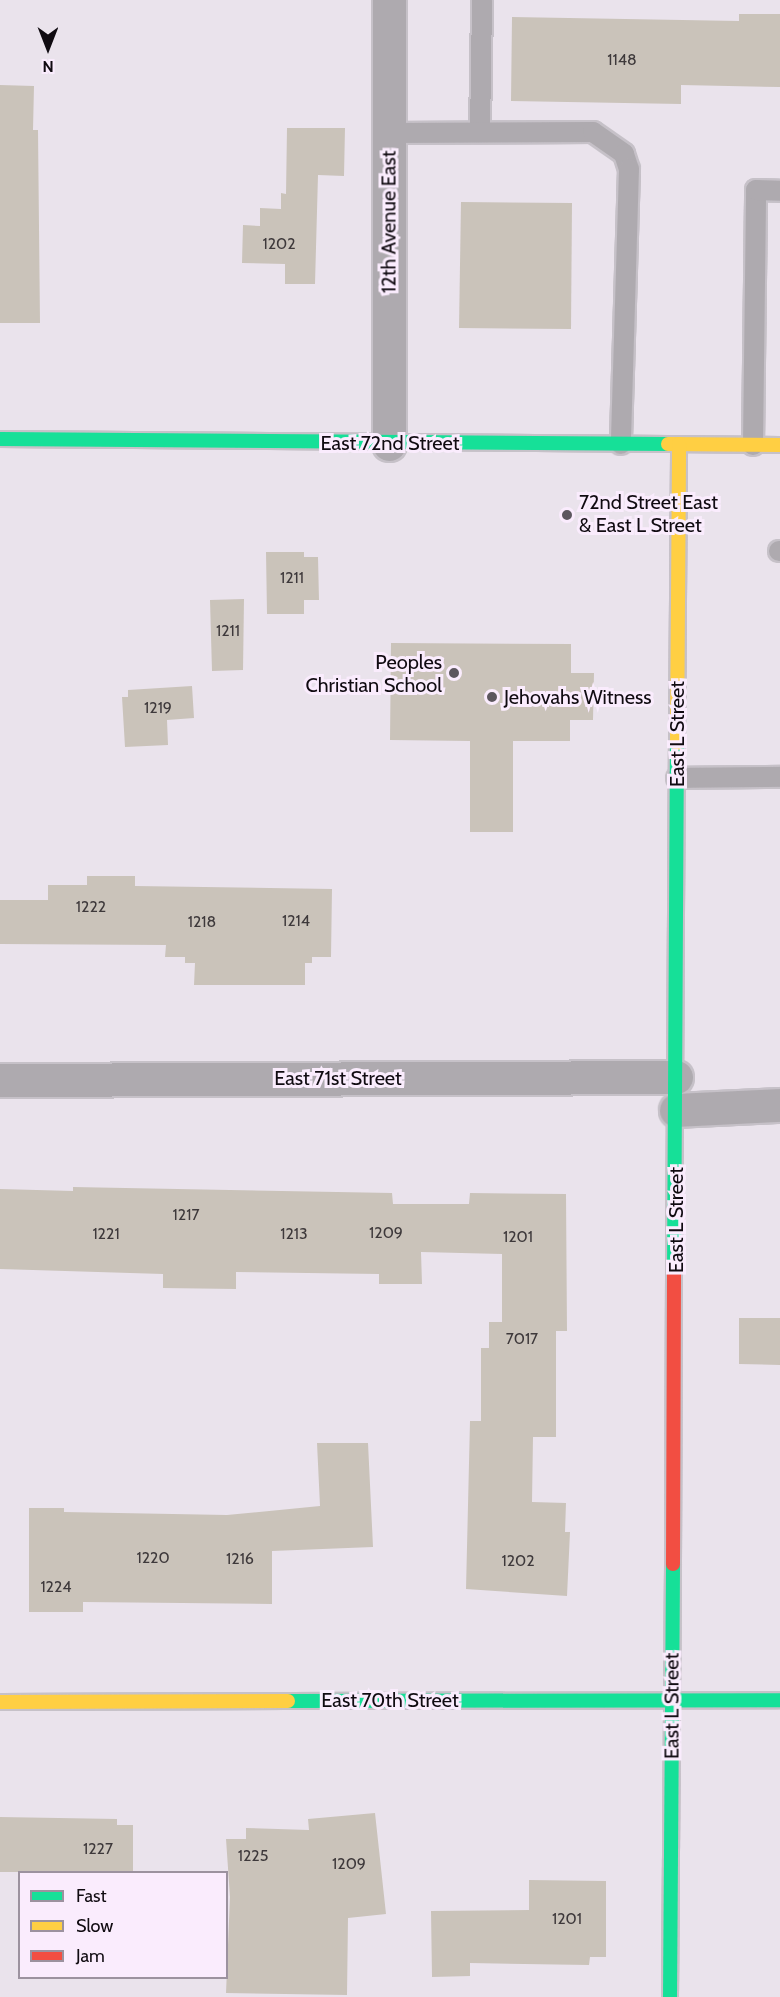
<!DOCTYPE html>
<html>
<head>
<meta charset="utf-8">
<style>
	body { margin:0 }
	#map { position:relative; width:780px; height:1997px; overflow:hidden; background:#eae3ec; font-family:Cabin,sans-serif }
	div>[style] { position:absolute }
	.building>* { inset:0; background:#cac3ba }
	.roads { filter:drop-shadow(2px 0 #c6c1c8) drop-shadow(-2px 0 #c6c1c8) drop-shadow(0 2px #c6c1c8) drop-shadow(0 -2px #c6c1c8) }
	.lane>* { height:20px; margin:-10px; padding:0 10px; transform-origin:10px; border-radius:10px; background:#aeaaaf }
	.street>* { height:33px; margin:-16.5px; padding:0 16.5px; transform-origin:16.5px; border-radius:16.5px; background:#aeaaaf }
	.fast>* { height:14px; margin:-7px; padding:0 7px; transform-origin:7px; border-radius:7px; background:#16e098 }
	.slow>* { height:14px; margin:-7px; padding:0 7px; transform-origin:7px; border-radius:7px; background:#ffcf43 }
	.jam>* { height:14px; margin:-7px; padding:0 7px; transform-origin:7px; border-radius:7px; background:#f24e42 }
	.dots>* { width:16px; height:16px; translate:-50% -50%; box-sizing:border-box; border:3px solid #faecfd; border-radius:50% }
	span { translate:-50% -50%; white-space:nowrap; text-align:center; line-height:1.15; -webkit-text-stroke:6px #faecfd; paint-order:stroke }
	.number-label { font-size:16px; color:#3e393b }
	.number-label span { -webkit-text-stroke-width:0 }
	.street-label { font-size:20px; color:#100b11 }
	.poi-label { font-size:20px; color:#100b11 }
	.left { translate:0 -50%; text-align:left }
	.right { translate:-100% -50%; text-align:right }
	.legend { position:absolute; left:18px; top:1871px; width:210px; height:108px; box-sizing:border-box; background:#faecfd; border:2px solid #9c929f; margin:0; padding:8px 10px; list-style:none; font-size:18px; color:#100b11 }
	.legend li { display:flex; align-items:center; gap:12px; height:30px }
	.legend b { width:30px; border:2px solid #9c929f }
	.north { position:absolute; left:18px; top:18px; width:60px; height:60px; -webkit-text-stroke:4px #faecfd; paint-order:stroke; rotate:180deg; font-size:16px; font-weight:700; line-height:24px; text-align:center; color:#100b11 }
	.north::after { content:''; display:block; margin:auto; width:21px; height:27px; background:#100b11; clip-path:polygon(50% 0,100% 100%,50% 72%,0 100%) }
</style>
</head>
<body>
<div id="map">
	<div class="building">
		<i style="clip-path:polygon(739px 14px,780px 14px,780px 87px,681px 85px,681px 104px,511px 101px,512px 17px,739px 21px)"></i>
		<i style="clip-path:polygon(0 85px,34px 86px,33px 130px,38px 130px,40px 323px,0 323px)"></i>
		<i style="clip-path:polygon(287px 128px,345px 128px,344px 176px,318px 175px,315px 284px,285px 284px,285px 264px,242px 263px,243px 225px,260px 226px,260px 208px,281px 209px,281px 193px,286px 194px)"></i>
		<i style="clip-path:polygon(461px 202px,572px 203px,571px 329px,459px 328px)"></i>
		<i style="clip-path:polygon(266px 552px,304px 552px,304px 557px,318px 557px,319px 600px,304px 600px,304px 614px,267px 614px)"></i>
		<i style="clip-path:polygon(244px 599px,243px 670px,212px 671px,210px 600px)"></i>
		<i style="clip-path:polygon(391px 643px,571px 644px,571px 673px,594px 673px,593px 720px,570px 720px,570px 741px,513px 741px,513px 832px,470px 832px,470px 741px,390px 740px)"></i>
		<i style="clip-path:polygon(192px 686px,194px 718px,167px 720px,168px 745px,125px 747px,122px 697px,128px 697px,128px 690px)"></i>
		<i style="clip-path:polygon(87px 876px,135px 876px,135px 886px,332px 889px,331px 957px,312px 957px,312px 963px,305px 963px,305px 985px,194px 985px,195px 963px,185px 963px,185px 957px,165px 957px,166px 945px,0 944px,0 900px,48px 900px,48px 885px,87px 885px)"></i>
		<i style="clip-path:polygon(73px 1187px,392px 1193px,393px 1204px,469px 1204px,470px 1193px,566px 1194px,567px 1331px,556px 1331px,556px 1437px,533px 1437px,532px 1502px,566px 1503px,565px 1532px,570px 1532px,567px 1596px,466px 1589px,470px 1421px,481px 1421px,481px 1348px,489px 1348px,489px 1322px,502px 1322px,502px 1254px,421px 1252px,422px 1284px,379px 1284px,379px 1274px,236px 1272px,236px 1289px,163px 1288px,163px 1274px,0 1269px,0 1189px,73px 1191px)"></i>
		<i style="clip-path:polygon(739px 1318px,780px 1318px,780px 1365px,739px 1364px)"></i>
		<i style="clip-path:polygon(317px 1443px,368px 1443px,373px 1547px,272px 1551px,272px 1604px,83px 1602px,83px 1612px,29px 1612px,29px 1508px,64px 1508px,64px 1512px,227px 1515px,320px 1506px)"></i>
		<i style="clip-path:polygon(375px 1813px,386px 1914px,348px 1918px,347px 1995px,226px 1993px,230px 1897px,226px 1839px,246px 1839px,246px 1828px,309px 1830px,308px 1819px)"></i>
		<i style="clip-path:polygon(0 1817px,117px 1819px,117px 1825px,133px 1825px,133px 1872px,0 1872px)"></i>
		<i style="clip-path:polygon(529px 1880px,606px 1881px,606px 1957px,590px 1957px,589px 1965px,470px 1963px,470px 1976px,432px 1977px,431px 1911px,529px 1910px)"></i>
	</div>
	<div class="roads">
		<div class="lane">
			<i style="left:480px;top:132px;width:132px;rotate:-89.1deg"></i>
			<i style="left:389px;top:133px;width:204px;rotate:-0.3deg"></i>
			<i style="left:593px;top:132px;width:38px;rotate:35deg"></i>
			<i style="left:624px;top:154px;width:16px;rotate:72deg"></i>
			<i style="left:629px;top:169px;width:275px;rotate:91.7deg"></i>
			<i style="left:753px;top:445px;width:255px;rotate:-89.3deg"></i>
			<i style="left:756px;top:190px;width:24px;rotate:2deg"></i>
			<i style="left:779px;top:551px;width:1px"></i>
			<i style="left:677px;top:778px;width:103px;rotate:-0.6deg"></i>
		</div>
		<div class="street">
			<i style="left:389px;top:444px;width:444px;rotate:-90deg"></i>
			<i style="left:0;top:1080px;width:676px;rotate:-0.25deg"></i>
			<i style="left:676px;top:1110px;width:104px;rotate:-2.8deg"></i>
		</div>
		<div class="fast">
			<i style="left:0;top:439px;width:668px;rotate:0.43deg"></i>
			<i style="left:674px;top:1273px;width:530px;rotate:-89.68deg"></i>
			<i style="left:288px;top:1701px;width:492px;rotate:-0.1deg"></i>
			<i style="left:670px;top:1997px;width:433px;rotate:-89.6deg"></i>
		</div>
		<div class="slow">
			<i style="left:668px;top:444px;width:112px;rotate:0.5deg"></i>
			<i style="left:677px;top:743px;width:299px;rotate:-89.6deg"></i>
			<i style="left:0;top:1702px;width:288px;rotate:-0.2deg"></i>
		</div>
		<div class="jam">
			<i style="left:673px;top:1564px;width:291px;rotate:-89.8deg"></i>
		</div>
	</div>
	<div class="dots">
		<i style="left:567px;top:515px;background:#5c575e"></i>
		<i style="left:454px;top:673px;background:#5c575e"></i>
		<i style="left:492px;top:697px;background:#5c575e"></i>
	</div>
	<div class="number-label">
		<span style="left:622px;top:60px">1148</span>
		<span style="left:279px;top:244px">1202</span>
		<span style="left:292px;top:578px">1211</span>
		<span style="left:228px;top:631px">1211</span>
		<span style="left:158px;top:708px">1219</span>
		<span style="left:91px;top:907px">1222</span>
		<span style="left:296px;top:921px">1214</span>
		<span style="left:202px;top:922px">1218</span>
		<span style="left:186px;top:1215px">1217</span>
		<span style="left:386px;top:1233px">1209</span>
		<span style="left:106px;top:1234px">1221</span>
		<span style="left:294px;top:1234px">1213</span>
		<span style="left:518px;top:1237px">1201</span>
		<span style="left:522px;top:1339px">7017</span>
		<span style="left:153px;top:1558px">1220</span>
		<span style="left:240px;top:1559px">1216</span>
		<span style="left:518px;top:1561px">1202</span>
		<span style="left:56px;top:1587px">1224</span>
		<span style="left:98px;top:1849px">1227</span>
		<span style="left:253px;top:1856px">1225</span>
		<span style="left:349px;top:1864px">1209</span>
		<span style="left:567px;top:1919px">1201</span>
	</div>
	<div class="street-label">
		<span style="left:389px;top:222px;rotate:-90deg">12th Avenue East</span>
		<span style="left:390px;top:443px">East 72nd Street</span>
		<span style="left:677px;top:734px;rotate:-90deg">East L Street</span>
		<span style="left:338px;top:1078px">East 71st Street</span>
		<span style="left:676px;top:1220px;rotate:-90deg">East L Street</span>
		<span style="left:390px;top:1700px">East 70th Street</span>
		<span style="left:672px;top:1706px;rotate:-90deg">East L Street</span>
	</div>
	<div class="poi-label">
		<span class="left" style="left:579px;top:514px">72nd Street East<br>&amp; East L Street</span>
		<span class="right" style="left:442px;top:674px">Peoples<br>Christian School</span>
		<span class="left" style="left:504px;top:697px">Jehovahs Witness</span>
	</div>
	<ul class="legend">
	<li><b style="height:8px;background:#16e098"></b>Fast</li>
	<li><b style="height:8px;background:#ffcf43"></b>Slow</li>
	<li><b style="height:8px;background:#f24e42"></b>Jam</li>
	</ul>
	<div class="north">N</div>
</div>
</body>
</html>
